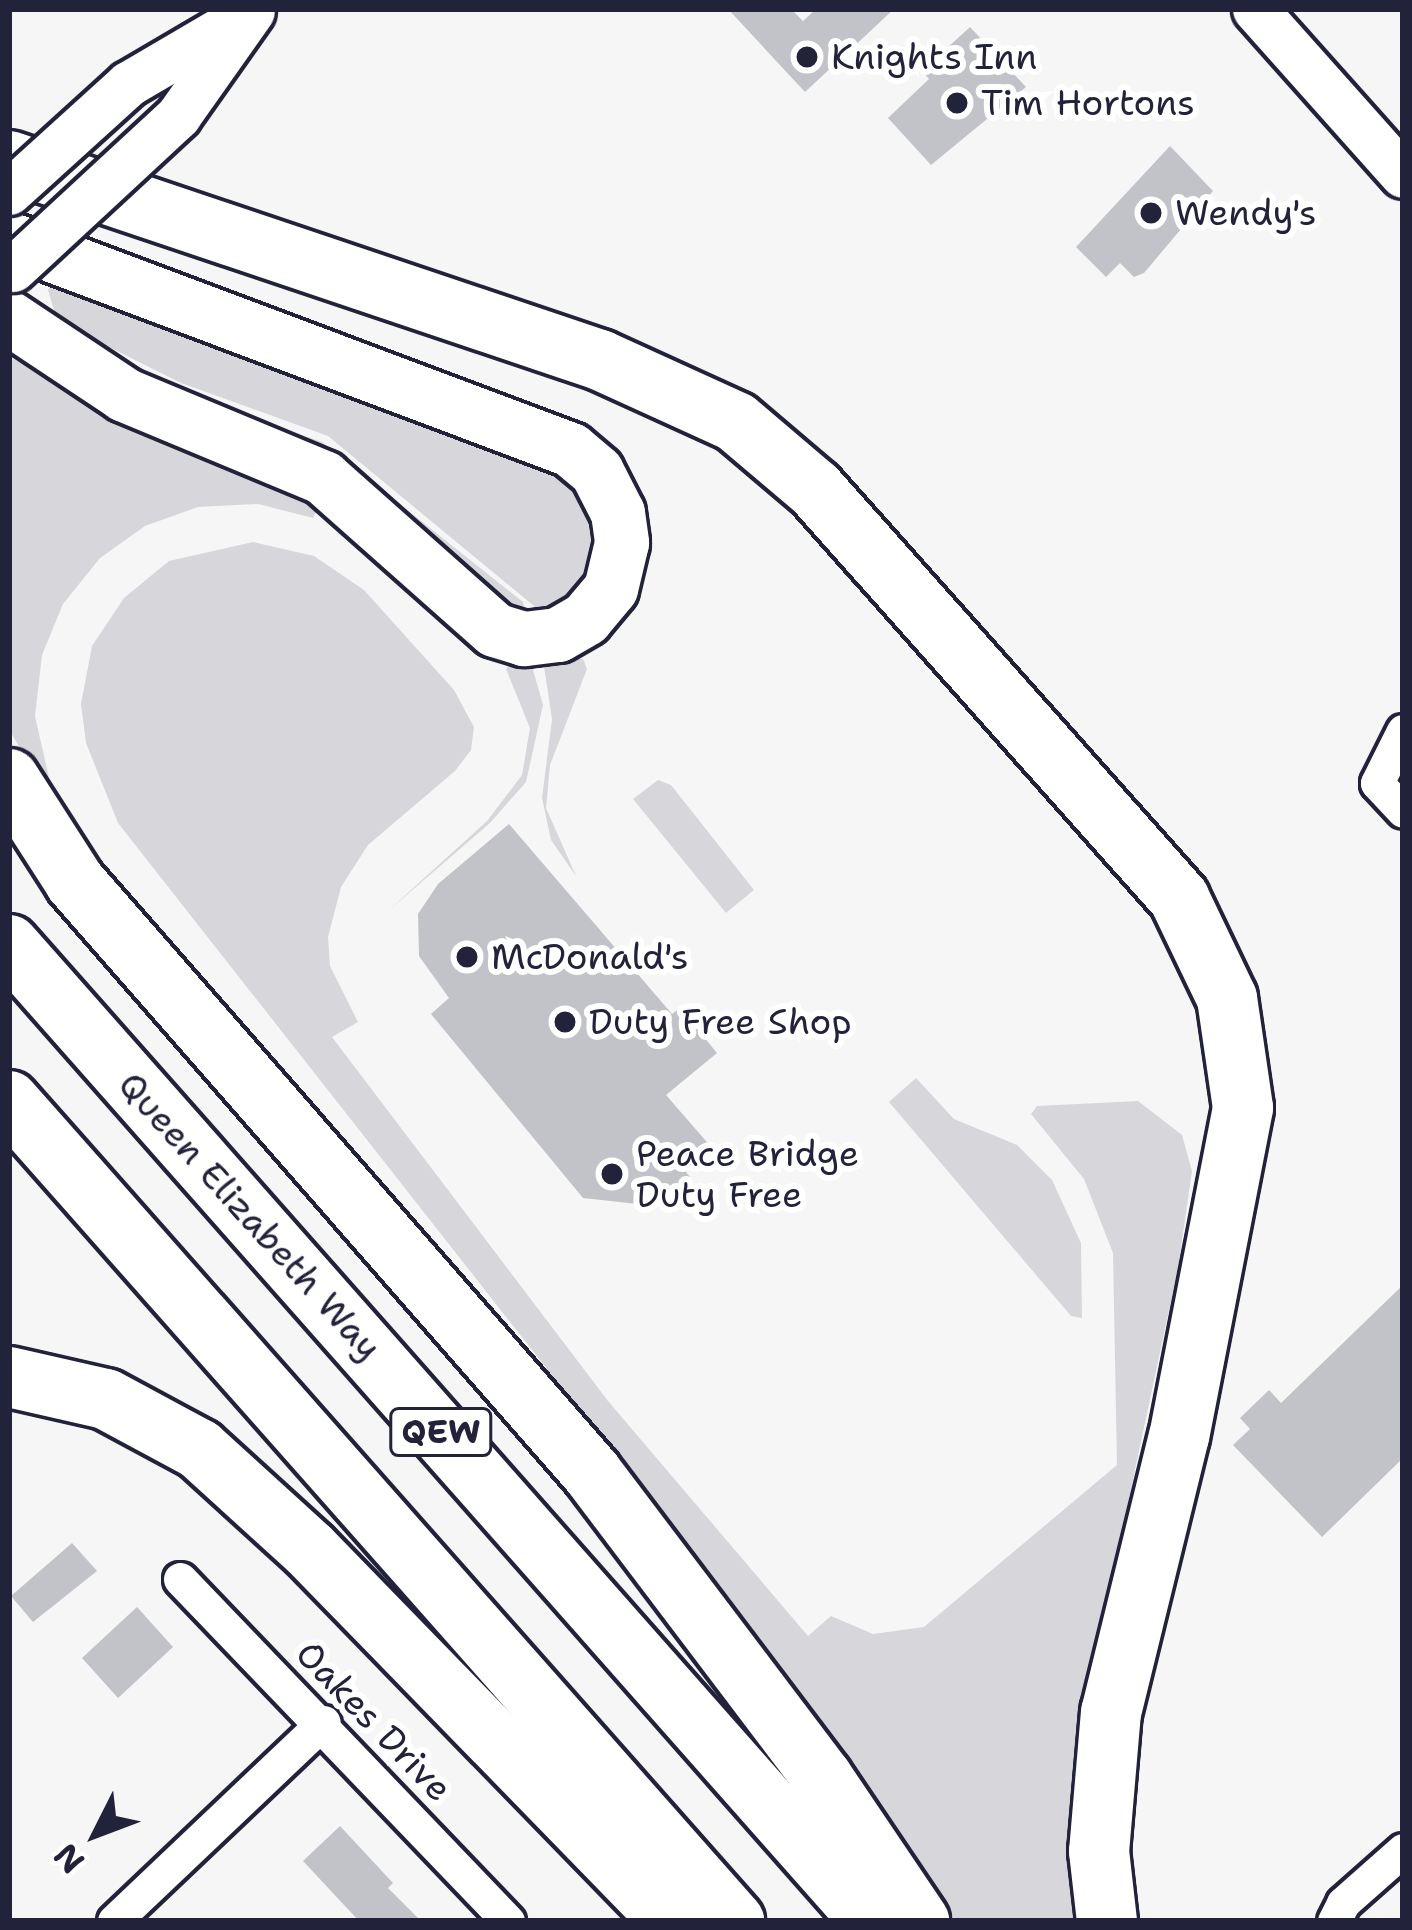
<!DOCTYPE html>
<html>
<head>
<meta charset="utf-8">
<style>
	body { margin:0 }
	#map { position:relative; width:1412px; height:1930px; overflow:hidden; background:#f6f6f7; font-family:"Shantell Sans",sans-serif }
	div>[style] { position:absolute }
	.green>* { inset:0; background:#d7d7db }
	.building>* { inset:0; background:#c2c2c9 }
	.roads { filter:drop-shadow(3px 0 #22223b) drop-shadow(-3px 0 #22223b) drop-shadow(0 3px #22223b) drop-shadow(0 -3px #22223b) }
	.minor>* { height:33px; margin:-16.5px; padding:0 16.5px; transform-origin:16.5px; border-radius:16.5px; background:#fff }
	.secondary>* { height:45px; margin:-22.5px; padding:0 22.5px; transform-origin:22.5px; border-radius:22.5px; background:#fff }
	.trunk>* { height:54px; margin:-27px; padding:0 27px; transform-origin:27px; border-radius:27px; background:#fff }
	.motorway>* { height:60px; margin:-30px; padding:0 30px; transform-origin:30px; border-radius:30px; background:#fff }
	.bridges { filter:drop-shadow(3px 0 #22223b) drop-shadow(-3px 0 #22223b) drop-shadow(0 3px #22223b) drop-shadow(0 -3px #22223b) }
	.secondary-bridge>* { height:45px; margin:-22.5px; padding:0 22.5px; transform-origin:22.5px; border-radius:22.5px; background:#fff }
	.dots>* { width:33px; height:33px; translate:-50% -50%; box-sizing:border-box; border:6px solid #fff; border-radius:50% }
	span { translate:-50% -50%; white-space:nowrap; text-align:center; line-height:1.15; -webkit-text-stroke:12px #fff; paint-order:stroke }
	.shield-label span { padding:3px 9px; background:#fff; border:3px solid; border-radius:9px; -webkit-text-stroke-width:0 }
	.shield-label { font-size:33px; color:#22223b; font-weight:700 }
	.poi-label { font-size:36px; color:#22223b }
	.left { translate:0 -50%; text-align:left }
	.street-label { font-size:36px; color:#22223b }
	.frame { position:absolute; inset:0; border:12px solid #22223b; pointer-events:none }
	.north { position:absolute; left:36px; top:1774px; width:120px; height:120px; -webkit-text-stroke:9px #fff; paint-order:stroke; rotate:228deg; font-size:33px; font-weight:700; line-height:48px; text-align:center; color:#22223b }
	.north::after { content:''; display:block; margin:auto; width:42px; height:54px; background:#22223b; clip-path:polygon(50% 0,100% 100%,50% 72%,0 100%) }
</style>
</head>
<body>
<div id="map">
	<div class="green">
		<i style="clip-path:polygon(55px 282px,563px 472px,601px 523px,593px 582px,545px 615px,328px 436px,181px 383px,57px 321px,48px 290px)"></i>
		<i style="clip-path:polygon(60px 330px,180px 392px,322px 442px,523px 602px,526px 618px)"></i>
		<i style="clip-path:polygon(9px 357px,320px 504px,313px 518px,258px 504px,198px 507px,145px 526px,100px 558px,63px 604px,42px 655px,35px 716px,52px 791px,45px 793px,9px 729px)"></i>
		<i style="clip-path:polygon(253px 542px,314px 556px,364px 590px,454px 690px,474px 727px,471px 750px,455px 771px,368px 845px,341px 887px,328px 937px,330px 966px,358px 1022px,332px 1037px,608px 1401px,808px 1636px,831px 1616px,873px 1634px,924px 1627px,1117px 1465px,1113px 1253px,1084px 1179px,1031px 1114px,1037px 1106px,1138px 1101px,1182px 1135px,1192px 1171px,1178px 1268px,1080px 1728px,1081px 1921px,956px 1921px,778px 1663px,118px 823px,86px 743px,81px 704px,92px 646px,124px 598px,169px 561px)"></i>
		<i style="clip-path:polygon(566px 657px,583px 659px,587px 669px,550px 765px,546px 808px,576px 876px,551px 840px,542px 798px,552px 719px,543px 660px)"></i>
		<i style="clip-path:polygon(515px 658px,530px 659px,543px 705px,526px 782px,490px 823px,388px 911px,487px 821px,522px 775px,530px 728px,506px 669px)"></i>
		<i style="clip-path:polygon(658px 780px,671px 785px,754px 890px,726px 913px,633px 799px)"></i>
		<i style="clip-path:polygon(916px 1078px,954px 1119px,1017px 1145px,1052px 1180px,1081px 1243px,1082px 1318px,1071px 1316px,889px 1102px)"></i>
	</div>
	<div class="building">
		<i style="clip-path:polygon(728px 9px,791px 9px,803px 21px,816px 9px,894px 9px,805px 92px)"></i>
		<i style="clip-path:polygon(970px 27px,1026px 87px,931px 165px,888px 118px,929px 79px,922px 71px)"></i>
		<i style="clip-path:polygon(1170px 146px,1213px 191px,1144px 273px,1134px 277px,1120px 263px,1106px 277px,1076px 247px)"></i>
		<i style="clip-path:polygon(509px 824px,672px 1014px,680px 1008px,717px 1053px,666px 1095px,712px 1148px,686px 1172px,690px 1177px,647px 1205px,583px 1198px,431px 1014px,449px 998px,419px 956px,418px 914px,438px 884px)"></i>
		<i style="clip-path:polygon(1403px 1285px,1403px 1458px,1322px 1537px,1233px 1445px,1250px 1429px,1240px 1418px,1269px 1390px,1281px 1403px)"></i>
		<i style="clip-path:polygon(72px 1543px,97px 1571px,33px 1622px,11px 1596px)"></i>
		<i style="clip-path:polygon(137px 1607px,173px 1647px,118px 1698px,82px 1658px)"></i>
		<i style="clip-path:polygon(340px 1826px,393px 1883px,388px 1888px,421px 1921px,359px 1921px,303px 1861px)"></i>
	</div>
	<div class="roads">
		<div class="minor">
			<i style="left:1403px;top:731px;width:58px;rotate:116.6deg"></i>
			<i style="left:1377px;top:783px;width:38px;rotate:47deg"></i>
			<i style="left:180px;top:1579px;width:474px;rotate:46.2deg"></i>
			<i style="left:114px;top:1921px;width:289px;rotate:-43.5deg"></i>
			<i style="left:1334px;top:1921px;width:20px;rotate:-63deg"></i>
			<i style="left:1343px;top:1903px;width:80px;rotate:-41.5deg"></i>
		</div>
		<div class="secondary">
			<i style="left:1255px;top:9px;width:222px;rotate:48.3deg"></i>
		</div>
		<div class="trunk">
			<i style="left:9px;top:239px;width:600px;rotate:20.58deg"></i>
			<i style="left:571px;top:450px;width:34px;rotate:40deg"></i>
			<i style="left:597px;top:472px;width:46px;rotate:62.9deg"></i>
			<i style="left:618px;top:513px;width:30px;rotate:82deg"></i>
			<i style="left:622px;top:543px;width:47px;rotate:103.4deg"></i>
			<i style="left:611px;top:589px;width:39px;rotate:130deg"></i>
			<i style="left:586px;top:619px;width:32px;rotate:150deg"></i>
			<i style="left:558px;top:635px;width:34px;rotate:173deg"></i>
			<i style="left:524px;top:639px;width:30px;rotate:-163deg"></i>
			<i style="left:495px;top:630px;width:229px;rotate:-138.4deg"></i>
			<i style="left:324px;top:478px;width:216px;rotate:-157.4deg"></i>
			<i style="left:125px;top:395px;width:139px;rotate:-146.4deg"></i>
		</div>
		<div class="motorway">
			<i style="left:9px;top:161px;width:624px;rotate:18.61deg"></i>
			<i style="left:600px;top:360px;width:149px;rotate:24.5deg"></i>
			<i style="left:736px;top:422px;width:104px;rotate:40.3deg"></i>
			<i style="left:815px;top:489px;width:548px;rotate:48.33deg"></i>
			<i style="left:1179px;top:898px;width:111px;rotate:64.4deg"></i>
			<i style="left:1227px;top:998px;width:111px;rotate:81.7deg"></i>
			<i style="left:1243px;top:1108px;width:334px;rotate:101deg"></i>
			<i style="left:1179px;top:1436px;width:284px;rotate:103.8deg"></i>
			<i style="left:1111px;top:1712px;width:140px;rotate:94.9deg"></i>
			<i style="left:1099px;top:1851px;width:70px;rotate:83.5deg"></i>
			<i style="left:9px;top:779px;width:122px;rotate:57.3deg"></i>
			<i style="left:75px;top:882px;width:785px;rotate:48.82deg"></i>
			<i style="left:592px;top:1473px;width:381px;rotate:52.9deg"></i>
			<i style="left:822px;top:1777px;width:174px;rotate:56deg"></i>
			<i style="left:9px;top:945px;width:1302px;rotate:48.55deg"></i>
			<i style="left:9px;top:1101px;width:1095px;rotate:48.52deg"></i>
			<i style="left:9px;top:1377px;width:99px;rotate:12.8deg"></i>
			<i style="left:106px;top:1399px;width:106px;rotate:28.3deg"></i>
			<i style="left:199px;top:1449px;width:149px;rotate:42.3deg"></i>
			<i style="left:309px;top:1549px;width:519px;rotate:45.78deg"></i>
		</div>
	</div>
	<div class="bridges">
		<div class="secondary-bridge">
			<i style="left:9px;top:192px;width:161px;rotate:-42.2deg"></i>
			<i style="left:128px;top:84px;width:129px;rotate:-30.4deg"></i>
			<i style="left:13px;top:269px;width:225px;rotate:-42.8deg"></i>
			<i style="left:178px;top:116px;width:128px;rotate:-54.8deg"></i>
		</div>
	</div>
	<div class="dots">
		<i style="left:807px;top:57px;background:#22223b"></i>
		<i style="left:957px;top:103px;background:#22223b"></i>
		<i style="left:1151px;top:213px;background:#22223b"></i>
		<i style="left:467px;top:957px;background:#22223b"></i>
		<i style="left:565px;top:1022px;background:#22223b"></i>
		<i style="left:612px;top:1174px;background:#22223b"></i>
	</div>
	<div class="shield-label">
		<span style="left:441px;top:1432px">QEW</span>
	</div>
	<div class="poi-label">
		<span class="left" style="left:831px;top:57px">Knights Inn</span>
		<span class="left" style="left:981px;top:103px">Tim Hortons</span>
		<span class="left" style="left:1175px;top:213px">Wendy's</span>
		<span class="left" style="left:491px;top:957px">McDonald's</span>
		<span class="left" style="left:589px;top:1022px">Duty Free Shop</span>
		<span class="left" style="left:636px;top:1174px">Peace Bridge<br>Duty Free</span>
	</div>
	<div class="street-label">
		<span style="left:250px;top:1216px;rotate:48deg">Queen Elizabeth Way</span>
		<span style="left:374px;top:1721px;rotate:46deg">Oakes Drive</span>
	</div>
	<div class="frame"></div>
	<div class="north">N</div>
</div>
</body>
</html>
